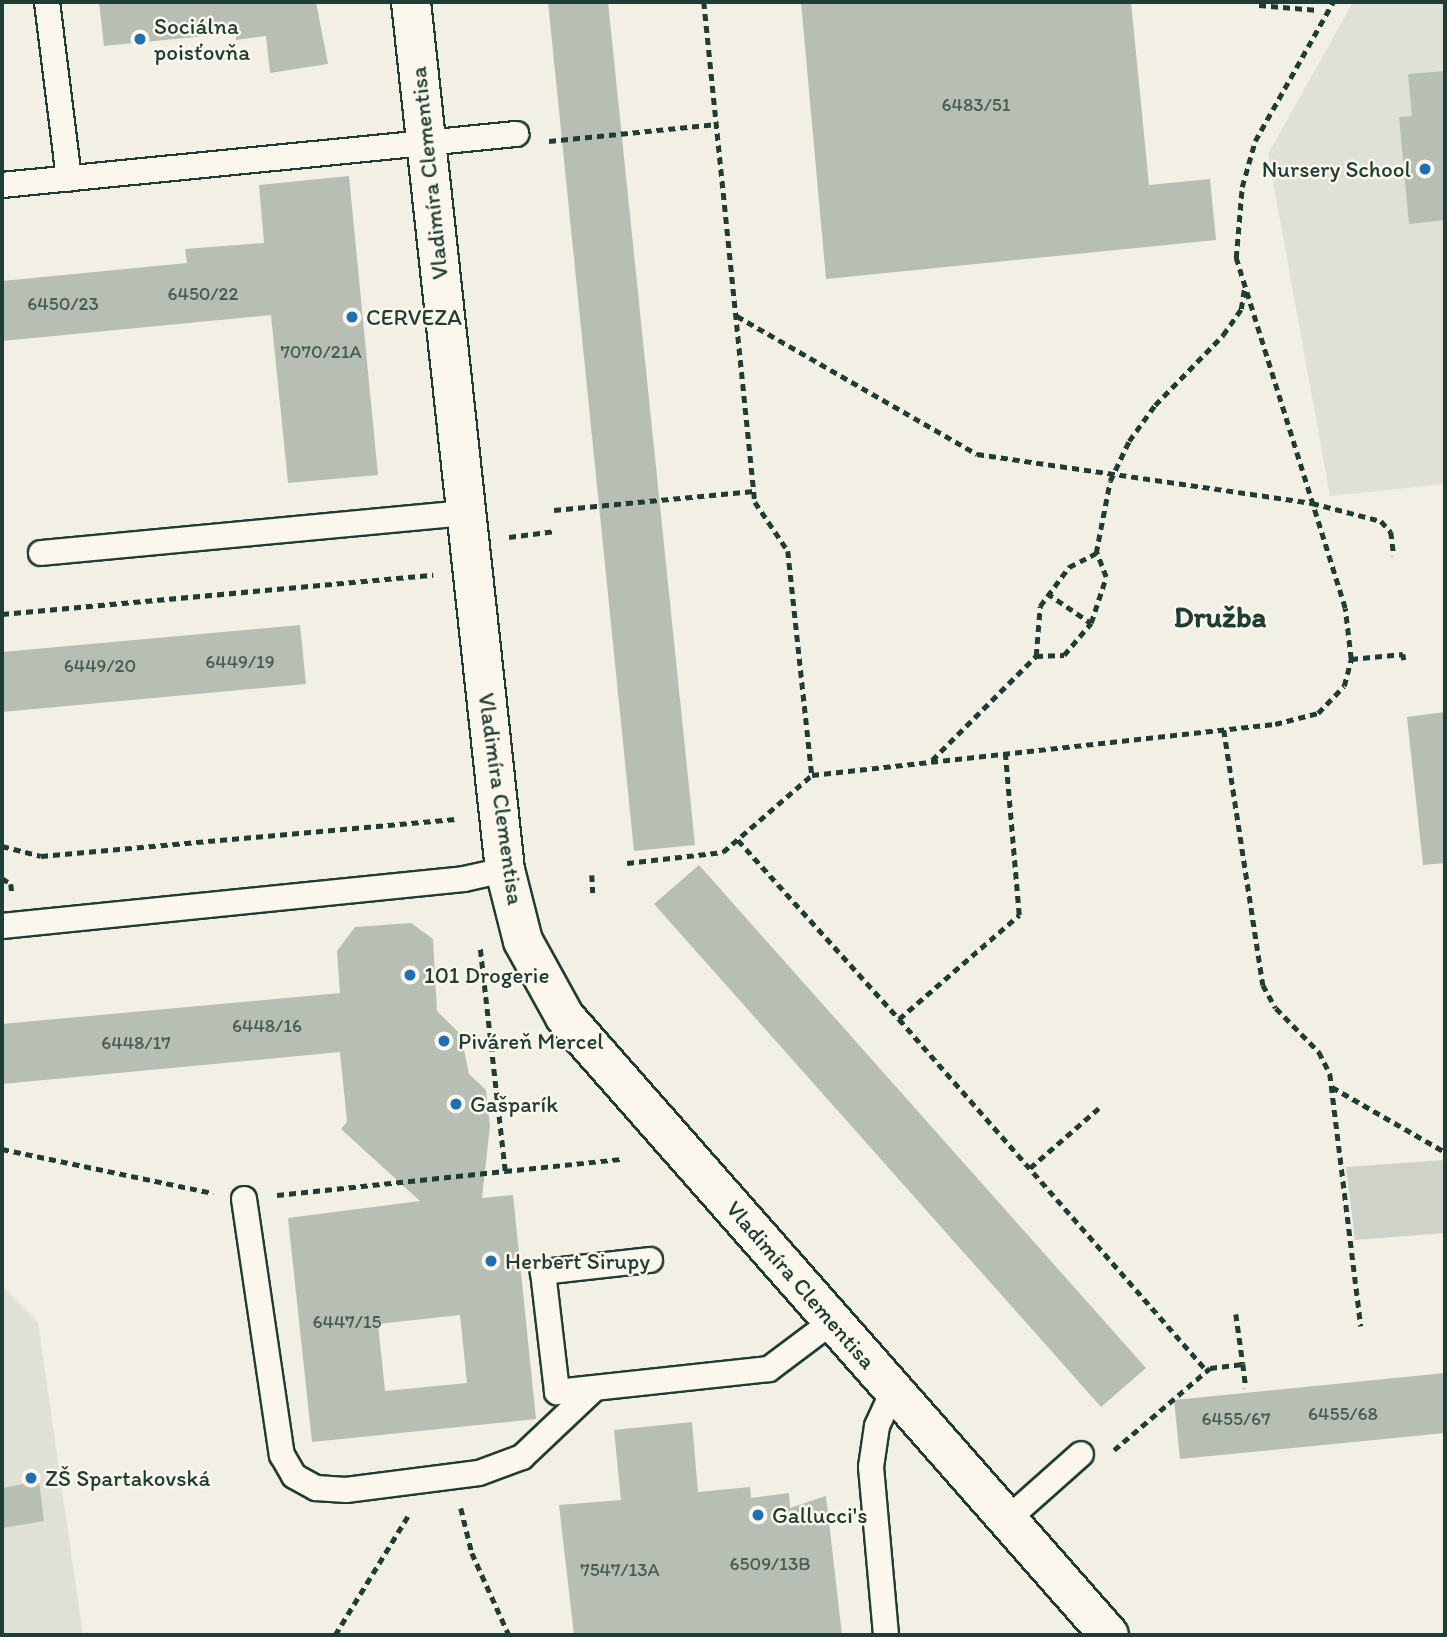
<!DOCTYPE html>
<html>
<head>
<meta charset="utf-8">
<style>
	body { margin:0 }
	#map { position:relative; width:1447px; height:1637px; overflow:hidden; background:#f2f0e5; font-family:Itim,sans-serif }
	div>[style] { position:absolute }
	.built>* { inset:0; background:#e0e1d6 }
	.green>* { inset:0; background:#cfd2c8 }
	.building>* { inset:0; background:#b7beb3 }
	.path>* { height:4.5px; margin-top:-2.25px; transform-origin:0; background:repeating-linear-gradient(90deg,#1f3d34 0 7px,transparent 0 12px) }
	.roads { filter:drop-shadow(2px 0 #1f3d34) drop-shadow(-2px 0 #1f3d34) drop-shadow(0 2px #1f3d34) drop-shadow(0 -2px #1f3d34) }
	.lane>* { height:24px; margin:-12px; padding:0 12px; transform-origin:12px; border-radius:12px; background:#fbf7ec }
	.street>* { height:38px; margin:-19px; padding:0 19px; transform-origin:19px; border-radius:19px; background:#fbf7ec }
	.dots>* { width:19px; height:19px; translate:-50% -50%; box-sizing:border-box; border:4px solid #fbf7ec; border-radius:50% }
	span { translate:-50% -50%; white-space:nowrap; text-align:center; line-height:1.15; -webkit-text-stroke:5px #fbf7ec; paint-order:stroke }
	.number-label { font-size:19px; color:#455d54 }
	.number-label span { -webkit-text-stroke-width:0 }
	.poi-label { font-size:23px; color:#1f3d34 }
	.left { translate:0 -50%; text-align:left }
	.right { translate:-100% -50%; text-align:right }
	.street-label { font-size:23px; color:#1f3d34 }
	.district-label { font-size:30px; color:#1f3d34; font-weight:700 }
	.frame { position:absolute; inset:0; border:4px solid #1f3d34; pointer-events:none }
</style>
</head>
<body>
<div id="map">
	<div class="built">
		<i style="clip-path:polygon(1353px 2px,1445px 2px,1445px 484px,1330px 496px,1268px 154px)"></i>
		<i style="clip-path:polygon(2px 1286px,38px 1322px,83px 1635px,2px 1635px)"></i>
	</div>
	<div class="green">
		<i style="clip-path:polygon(1445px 1160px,1445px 1233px,1355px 1240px,1346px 1167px)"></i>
	</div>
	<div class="building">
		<i style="clip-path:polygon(99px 2px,316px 2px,328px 64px,270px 73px,266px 36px,236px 40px,236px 33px,104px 46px)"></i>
		<i style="clip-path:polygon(548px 2px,608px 2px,695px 845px,634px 851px)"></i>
		<i style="clip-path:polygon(801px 2px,1131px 2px,1149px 185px,1210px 179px,1216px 240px,826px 279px)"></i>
		<i style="clip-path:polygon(1445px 71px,1445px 220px,1409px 224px,1399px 117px,1412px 116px,1408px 74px)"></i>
		<i style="clip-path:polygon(349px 176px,378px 475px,288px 483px,271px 315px,2px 341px,2px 281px,187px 263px,185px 249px,264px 243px,259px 185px)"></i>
		<i style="clip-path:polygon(300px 625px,306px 684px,2px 712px,2px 652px)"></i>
		<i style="clip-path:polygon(1445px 712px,1445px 863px,1423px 865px,1407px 717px)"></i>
		<i style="clip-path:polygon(699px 865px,1146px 1368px,1101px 1407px,654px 904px)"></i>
		<i style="clip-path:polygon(evenodd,411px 923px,433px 939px,437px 1011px,461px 1035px,469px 1074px,486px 1090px,490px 1126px,482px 1198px,513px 1195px,536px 1419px,312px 1442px,288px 1218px,420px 1201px,341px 1129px,347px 1122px,340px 1052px,2px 1084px,2px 1024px,340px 993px,337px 951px,355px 927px,411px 923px,460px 1315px,467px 1383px,385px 1391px,378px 1324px,460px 1315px)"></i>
		<i style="clip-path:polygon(1445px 1373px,1445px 1433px,1180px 1459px,1174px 1400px)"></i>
		<i style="clip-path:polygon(692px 1422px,698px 1492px,750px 1487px,751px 1498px,789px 1493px,790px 1508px,826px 1496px,842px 1635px,574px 1635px,559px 1505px,621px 1500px,614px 1430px)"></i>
		<i style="clip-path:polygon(39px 1481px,44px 1521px,2px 1528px,2px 1488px)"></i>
	</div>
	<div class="path">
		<i style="left:704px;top:2px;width:503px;rotate:84.18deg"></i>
		<i style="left:755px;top:502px;width:59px;rotate:56deg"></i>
		<i style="left:788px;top:551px;width:225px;rotate:83.9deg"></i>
		<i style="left:1259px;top:5px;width:59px;rotate:4.8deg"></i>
		<i style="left:549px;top:141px;width:169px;rotate:-5.8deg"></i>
		<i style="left:737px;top:316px;width:277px;rotate:29.9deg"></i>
		<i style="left:977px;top:454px;width:339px;rotate:8.3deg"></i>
		<i style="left:1312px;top:503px;width:71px;rotate:14.6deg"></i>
		<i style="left:1381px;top:521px;width:15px;rotate:48deg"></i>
		<i style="left:1391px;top:532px;width:24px;rotate:83deg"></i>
		<i style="left:554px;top:510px;width:201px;rotate:-5.4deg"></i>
		<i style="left:509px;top:537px;width:47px;rotate:-7.3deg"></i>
		<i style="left:1047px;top:593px;width:53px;rotate:34.3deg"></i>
		<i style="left:2px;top:614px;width:433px;rotate:-5.2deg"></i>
		<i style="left:1036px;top:656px;width:28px;rotate:-2deg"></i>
		<i style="left:1064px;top:655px;width:42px;rotate:-49.8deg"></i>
		<i style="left:1091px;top:623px;width:48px;rotate:-71.9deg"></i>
		<i style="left:1106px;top:577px;width:26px;rotate:-111deg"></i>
		<i style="left:1351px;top:659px;width:52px;rotate:-5.5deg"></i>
		<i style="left:1403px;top:654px;width:6px;rotate:81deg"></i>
		<i style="left:1224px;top:730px;width:258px;rotate:81.3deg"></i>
		<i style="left:1263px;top:985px;width:26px;rotate:61deg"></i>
		<i style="left:1276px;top:1008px;width:62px;rotate:45.7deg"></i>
		<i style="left:1319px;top:1052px;width:25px;rotate:63deg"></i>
		<i style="left:1330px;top:1074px;width:254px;rotate:83deg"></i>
		<i style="left:932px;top:760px;width:147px;rotate:-45deg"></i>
		<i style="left:1036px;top:656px;width:50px;rotate:-85.4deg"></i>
		<i style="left:1040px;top:606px;width:49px;rotate:-53.4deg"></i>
		<i style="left:1069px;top:567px;width:30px;rotate:-27deg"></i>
		<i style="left:1096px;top:553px;width:73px;rotate:-79deg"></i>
		<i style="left:1110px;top:481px;width:44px;rotate:-64.6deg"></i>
		<i style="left:1129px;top:441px;width:44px;rotate:-54.2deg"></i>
		<i style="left:1155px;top:405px;width:98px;rotate:-45.8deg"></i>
		<i style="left:1223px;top:335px;width:32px;rotate:-55deg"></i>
		<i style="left:1241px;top:309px;width:20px;rotate:-81deg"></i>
		<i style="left:738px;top:840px;width:241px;rotate:48deg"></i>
		<i style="left:899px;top:1019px;width:159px;rotate:-40.9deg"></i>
		<i style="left:1019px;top:915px;width:163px;rotate:-94.9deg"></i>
		<i style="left:2px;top:846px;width:40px;rotate:14.4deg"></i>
		<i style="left:41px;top:856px;width:419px;rotate:-5.1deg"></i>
		<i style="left:627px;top:863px;width:97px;rotate:-6.5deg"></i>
		<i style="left:723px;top:852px;width:118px;rotate:-40.9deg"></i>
		<i style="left:812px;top:775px;width:466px;rotate:-6.3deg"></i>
		<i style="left:1275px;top:724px;width:44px;rotate:-14.3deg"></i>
		<i style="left:1318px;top:713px;width:37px;rotate:-46deg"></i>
		<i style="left:1344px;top:686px;width:28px;rotate:-75deg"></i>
		<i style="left:1351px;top:659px;width:51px;rotate:-96.7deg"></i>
		<i style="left:1345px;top:608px;width:367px;rotate:-107.3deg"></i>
		<i style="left:1236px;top:258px;width:71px;rotate:-85.2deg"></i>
		<i style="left:1242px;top:187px;width:48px;rotate:-74.2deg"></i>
		<i style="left:1255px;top:141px;width:159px;rotate:-60.7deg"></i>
		<i style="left:592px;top:875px;width:18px;rotate:87deg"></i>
		<i style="left:2px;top:878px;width:11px;rotate:34deg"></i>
		<i style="left:11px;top:884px;width:9px;rotate:84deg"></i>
		<i style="left:899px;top:1019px;width:466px;rotate:48.8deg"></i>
		<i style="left:1332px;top:1087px;width:130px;rotate:29.9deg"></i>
		<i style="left:2px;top:1149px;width:216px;rotate:11.8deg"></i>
		<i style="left:1030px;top:1168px;width:91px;rotate:-41deg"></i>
		<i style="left:505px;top:1171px;width:118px;rotate:-5.9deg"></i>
		<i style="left:277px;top:1195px;width:229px;rotate:-6deg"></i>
		<i style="left:505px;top:1171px;width:224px;rotate:-96.4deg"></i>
		<i style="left:1236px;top:1314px;width:50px;rotate:82deg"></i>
		<i style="left:1114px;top:1450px;width:126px;rotate:-40.5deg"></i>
		<i style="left:1210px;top:1368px;width:33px;rotate:-7deg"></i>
		<i style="left:1243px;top:1364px;width:24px;rotate:83deg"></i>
		<i style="left:461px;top:1508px;width:46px;rotate:76.3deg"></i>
		<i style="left:472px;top:1553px;width:90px;rotate:65.7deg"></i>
		<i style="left:335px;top:1635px;width:140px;rotate:-58.5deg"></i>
	</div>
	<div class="roads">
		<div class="lane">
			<i style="left:47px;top:2px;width:178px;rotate:82.9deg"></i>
			<i style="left:2px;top:185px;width:517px;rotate:-5.67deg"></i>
			<i style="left:41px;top:553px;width:427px;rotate:-5.4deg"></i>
			<i style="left:2px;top:926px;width:464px;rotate:-5.8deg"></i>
			<i style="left:464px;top:879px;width:42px;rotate:-12.4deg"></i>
			<i style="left:244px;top:1199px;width:259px;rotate:81.6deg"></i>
			<i style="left:282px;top:1455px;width:24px;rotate:60deg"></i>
			<i style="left:294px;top:1476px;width:25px;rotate:29deg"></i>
			<i style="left:316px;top:1488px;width:30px;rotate:4deg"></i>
			<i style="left:346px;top:1490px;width:134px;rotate:-7.3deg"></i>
			<i style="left:479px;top:1473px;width:46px;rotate:-20.4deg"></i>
			<i style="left:522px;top:1457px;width:99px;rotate:-43.4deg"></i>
			<i style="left:650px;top:1260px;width:108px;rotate:173.6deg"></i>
			<i style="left:543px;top:1272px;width:121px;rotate:83.3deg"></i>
			<i style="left:557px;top:1392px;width:213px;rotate:-6.2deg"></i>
			<i style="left:769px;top:1369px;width:80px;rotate:-36.9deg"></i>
			<i style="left:1009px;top:1518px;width:96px;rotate:-41.6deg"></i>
			<i style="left:886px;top:1635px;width:169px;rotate:-95.1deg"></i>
			<i style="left:871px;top:1467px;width:41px;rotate:-81.7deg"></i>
			<i style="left:877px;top:1426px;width:41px;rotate:-65.3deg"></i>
		</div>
		<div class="street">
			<i style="left:411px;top:2px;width:873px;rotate:83.82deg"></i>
			<i style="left:505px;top:870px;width:73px;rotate:75.8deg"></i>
			<i style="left:523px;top:941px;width:87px;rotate:61.1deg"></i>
			<i style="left:565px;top:1017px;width:823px;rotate:48.64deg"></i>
		</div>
	</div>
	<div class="dots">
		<i style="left:140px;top:39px;background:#1f6fb2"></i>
		<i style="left:1425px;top:169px;background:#1f6fb2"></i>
		<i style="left:352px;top:317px;background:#1f6fb2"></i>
		<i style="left:410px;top:975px;background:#1f6fb2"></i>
		<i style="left:444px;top:1041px;background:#1f6fb2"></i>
		<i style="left:456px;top:1104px;background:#1f6fb2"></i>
		<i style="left:491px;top:1261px;background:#1f6fb2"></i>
		<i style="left:31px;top:1478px;background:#1f6fb2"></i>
		<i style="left:758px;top:1515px;background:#1f6fb2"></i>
	</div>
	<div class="number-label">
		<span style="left:976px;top:105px">6483/51</span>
		<span style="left:203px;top:294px">6450/22</span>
		<span style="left:63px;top:304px">6450/23</span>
		<span style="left:321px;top:352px">7070/21A</span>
		<span style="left:240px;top:662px">6449/19</span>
		<span style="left:100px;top:666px">6449/20</span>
		<span style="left:267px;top:1026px">6448/16</span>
		<span style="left:136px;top:1043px">6448/17</span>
		<span style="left:347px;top:1322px">6447/15</span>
		<span style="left:1343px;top:1414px">6455/68</span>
		<span style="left:1236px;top:1419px">6455/67</span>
		<span style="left:770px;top:1564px">6509/13B</span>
		<span style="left:620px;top:1570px">7547/13A</span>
	</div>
	<div class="poi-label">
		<span class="left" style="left:154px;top:39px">Sociálna<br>poisťovňa</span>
		<span class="right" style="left:1411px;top:169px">Nursery School</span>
		<span class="left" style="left:366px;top:317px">CERVEZA</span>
		<span class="left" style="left:424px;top:975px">101 Drogerie</span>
		<span class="left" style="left:458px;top:1041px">Piváreň Mercel</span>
		<span class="left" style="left:470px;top:1104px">Gašparík</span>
		<span class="left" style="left:505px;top:1261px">Herbert Sirupy</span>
		<span class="left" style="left:45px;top:1478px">ZŠ Spartakovská</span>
		<span class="left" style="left:772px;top:1515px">Gallucci's</span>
	</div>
	<div class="street-label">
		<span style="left:429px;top:173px;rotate:-96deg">Vladimíra Clementisa</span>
		<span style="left:501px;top:799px;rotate:82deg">Vladimíra Clementisa</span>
		<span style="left:801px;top:1285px;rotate:49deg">Vladimíra Clementisa</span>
	</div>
	<div class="district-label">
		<span style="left:1220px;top:617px">Družba</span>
	</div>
	<div class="frame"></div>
</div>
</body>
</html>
